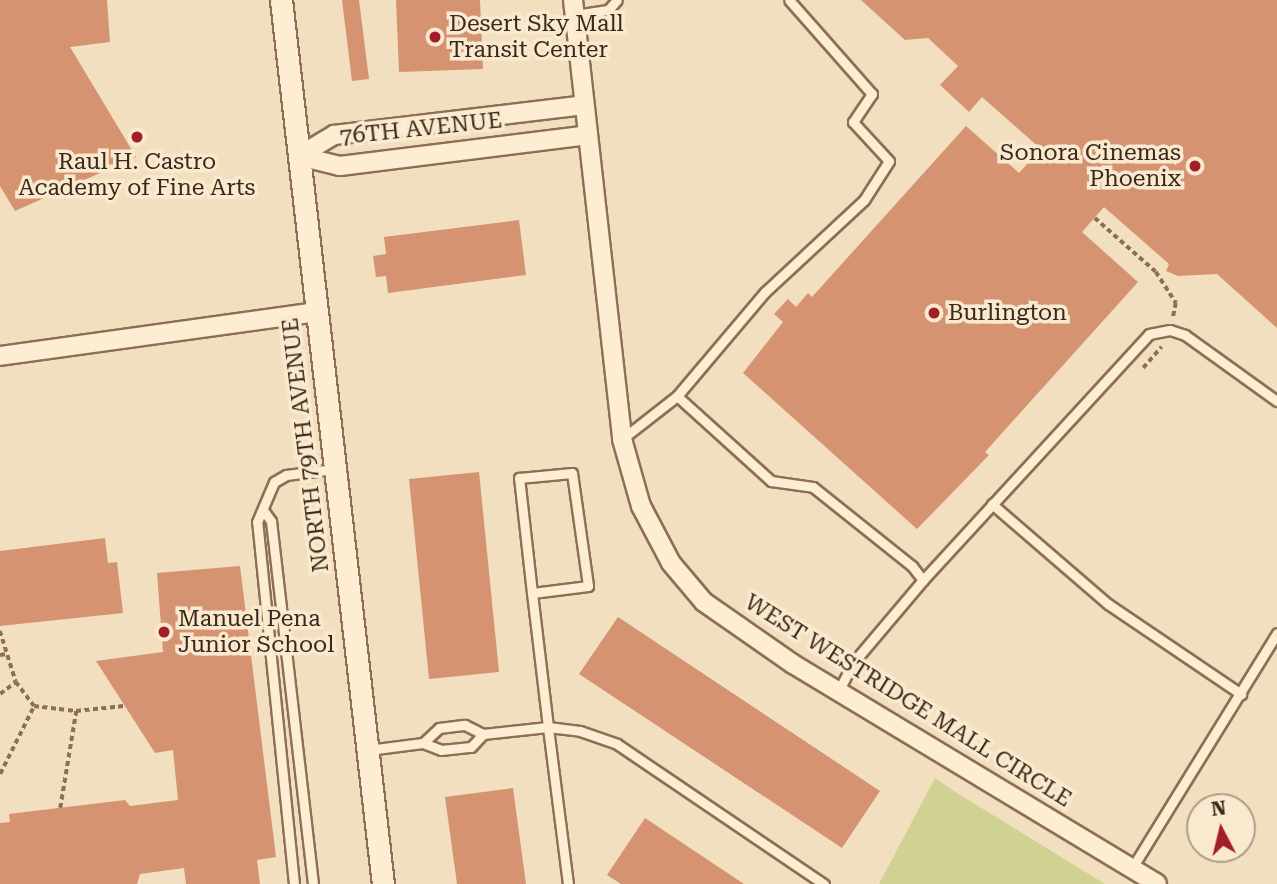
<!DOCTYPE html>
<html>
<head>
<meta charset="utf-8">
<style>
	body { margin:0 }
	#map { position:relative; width:1277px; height:884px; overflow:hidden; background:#f2dfbf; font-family:"Roboto Serif",serif }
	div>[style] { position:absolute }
	.green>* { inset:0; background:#cfd292 }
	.building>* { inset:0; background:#d59371 }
	.path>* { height:3.5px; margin-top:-1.75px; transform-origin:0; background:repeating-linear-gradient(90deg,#8d6f55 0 5px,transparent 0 8.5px) }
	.roads { filter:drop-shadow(2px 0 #8d6f55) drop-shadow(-2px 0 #8d6f55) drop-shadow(0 2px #8d6f55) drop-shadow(0 -2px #8d6f55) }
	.service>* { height:9px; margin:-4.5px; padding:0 4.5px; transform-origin:4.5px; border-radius:4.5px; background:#fcedd3 }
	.minor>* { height:18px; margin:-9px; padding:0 9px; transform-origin:9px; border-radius:9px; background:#fcedd3 }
	.tertiary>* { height:21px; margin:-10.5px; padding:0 10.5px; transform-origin:10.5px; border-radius:10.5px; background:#fcedd3 }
	.dots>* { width:19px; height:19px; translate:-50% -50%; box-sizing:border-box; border:4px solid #f9eacf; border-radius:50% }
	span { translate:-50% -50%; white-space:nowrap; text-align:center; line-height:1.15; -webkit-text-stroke:7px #f9eacf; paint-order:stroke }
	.poi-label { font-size:23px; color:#3b281b }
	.left { translate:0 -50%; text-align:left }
	.right { translate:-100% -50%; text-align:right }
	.street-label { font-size:23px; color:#3b281b }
	.north { position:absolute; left:1186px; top:793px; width:70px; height:70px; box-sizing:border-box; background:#f9eacf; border:2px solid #ad9c87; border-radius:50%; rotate:353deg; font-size:19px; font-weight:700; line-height:28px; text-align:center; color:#3b281b }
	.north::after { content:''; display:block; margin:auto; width:24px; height:32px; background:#a21f29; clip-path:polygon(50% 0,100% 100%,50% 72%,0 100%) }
</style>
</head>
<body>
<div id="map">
	<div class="green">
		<i style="clip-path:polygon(935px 778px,957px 793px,1105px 884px,879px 884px)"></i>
	</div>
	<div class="building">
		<i style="clip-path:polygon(0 0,107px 0,110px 42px,70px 47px,136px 157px,15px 211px,0 186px)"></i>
		<i style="clip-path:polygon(342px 0,359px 0,369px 79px,352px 81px)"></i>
		<i style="clip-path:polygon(396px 0,480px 0,483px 69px,399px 72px)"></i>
		<i style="clip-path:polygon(861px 0,1277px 0,1277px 328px,1217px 274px,1178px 276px,1166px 271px,1169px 264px,1104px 207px,1082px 232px,1138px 282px,985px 452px,989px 455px,917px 529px,743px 373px,783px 322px,774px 314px,788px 299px,796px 307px,808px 293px,812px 297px,966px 126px,1019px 173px,1041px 149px,982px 97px,969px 112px,940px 85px,958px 66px,928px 38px,905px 40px)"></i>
		<i style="clip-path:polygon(519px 220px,526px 275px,388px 293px,386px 276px,376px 277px,373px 256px,386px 254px,384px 237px)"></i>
		<i style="clip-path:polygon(479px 472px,499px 672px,429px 679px,409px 479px)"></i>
		<i style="clip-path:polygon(105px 538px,108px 563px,117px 562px,123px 613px,0 626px,0 551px)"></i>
		<i style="clip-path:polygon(240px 566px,276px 857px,257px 860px,260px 884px,186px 884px,184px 868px,140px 874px,137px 884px,0 884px,0 823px,10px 822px,9px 814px,125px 800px,130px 806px,178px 800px,173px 750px,155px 753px,96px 661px,163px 652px,157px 573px)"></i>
		<i style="clip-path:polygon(618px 617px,880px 791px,842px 848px,579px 674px)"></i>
		<i style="clip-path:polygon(513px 788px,526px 884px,457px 884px,445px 797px)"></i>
		<i style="clip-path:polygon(645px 818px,744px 884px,621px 884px,607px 875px)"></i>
	</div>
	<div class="path">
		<i style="left:1095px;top:218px;width:81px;rotate:41.5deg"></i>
		<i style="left:1156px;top:272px;width:37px;rotate:57deg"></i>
		<i style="left:1176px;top:303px;width:15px;rotate:101deg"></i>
		<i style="left:1143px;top:368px;width:28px;rotate:-49deg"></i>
		<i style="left:0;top:631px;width:53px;rotate:72.6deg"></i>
		<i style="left:16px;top:682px;width:30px;rotate:53deg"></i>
		<i style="left:34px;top:706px;width:42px;rotate:6.8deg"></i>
		<i style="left:76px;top:711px;width:48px;rotate:-5.9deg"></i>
		<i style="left:0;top:655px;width:7px;rotate:-8deg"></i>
		<i style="left:0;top:694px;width:20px;rotate:-37deg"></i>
		<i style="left:0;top:774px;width:76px;rotate:-63.4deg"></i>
		<i style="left:60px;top:808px;width:98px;rotate:-80.6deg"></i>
	</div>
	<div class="roads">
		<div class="service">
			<i style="left:575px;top:15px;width:33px;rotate:-9deg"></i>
			<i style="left:608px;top:10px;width:13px;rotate:-48deg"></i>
			<i style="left:677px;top:396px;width:127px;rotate:42.1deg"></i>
			<i style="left:771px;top:481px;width:42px;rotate:8.1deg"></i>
			<i style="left:813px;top:487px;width:127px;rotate:38.6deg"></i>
			<i style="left:912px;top:566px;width:18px;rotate:52deg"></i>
			<i style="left:622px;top:439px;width:70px;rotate:-38deg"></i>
			<i style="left:677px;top:396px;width:136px;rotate:-49.8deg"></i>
			<i style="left:765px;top:292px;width:135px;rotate:-42.9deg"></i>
			<i style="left:864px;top:200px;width:46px;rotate:-57.3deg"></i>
			<i style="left:889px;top:161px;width:53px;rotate:-132.7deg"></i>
			<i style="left:853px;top:122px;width:34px;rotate:-56deg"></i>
			<i style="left:872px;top:94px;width:125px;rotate:-131.4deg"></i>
			<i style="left:992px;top:504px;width:153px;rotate:40.8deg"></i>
			<i style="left:1108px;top:604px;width:161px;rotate:34.1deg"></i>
			<i style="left:263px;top:510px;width:14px;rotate:54deg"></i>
			<i style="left:271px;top:521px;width:365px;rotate:83.4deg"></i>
			<i style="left:838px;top:692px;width:31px;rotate:-63deg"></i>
			<i style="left:852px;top:664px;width:110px;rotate:-49.8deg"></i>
			<i style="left:923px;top:580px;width:334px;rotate:-47.4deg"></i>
			<i style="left:1149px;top:334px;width:21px;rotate:-11deg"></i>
			<i style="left:1170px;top:330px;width:16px;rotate:18deg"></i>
			<i style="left:1185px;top:335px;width:113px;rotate:35.7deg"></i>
			<i style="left:423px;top:743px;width:22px;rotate:-43deg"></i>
			<i style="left:439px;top:728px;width:26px;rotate:-7deg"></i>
			<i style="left:465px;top:725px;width:20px;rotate:27deg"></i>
			<i style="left:483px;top:734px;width:65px;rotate:-6.1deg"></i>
			<i style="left:548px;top:727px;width:135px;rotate:-96.8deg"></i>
			<i style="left:532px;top:593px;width:116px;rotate:-96.4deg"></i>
			<i style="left:519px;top:478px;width:53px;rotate:-5.4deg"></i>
			<i style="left:572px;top:473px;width:114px;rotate:81.9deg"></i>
			<i style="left:588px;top:586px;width:56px;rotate:172.9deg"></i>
			<i style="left:368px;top:750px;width:55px;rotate:-7.3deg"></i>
			<i style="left:423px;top:743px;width:19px;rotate:21deg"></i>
			<i style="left:441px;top:750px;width:30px;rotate:-6deg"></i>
			<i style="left:471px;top:747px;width:18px;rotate:-47deg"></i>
			<i style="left:1132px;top:868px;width:276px;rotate:-58.3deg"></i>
			<i style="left:294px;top:884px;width:364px;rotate:-95.8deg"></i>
			<i style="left:257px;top:522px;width:43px;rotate:-67deg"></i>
			<i style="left:274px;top:482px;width:14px;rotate:-30deg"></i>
			<i style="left:286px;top:475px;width:48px;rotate:-7.1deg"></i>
			<i style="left:568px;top:884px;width:158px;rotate:-97.3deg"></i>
			<i style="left:548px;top:727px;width:32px;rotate:7deg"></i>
			<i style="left:580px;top:731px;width:39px;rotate:19deg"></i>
			<i style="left:617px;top:744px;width:250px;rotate:34.1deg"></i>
		</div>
		<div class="minor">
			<i style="left:573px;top:0;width:442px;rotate:83.6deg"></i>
			<i style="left:622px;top:439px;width:70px;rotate:74.2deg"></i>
			<i style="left:641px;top:506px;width:64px;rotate:62.2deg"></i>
			<i style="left:671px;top:563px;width:51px;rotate:49.8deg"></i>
			<i style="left:704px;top:602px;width:108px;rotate:34.9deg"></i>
			<i style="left:793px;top:664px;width:425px;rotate:31.1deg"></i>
			<i style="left:299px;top:156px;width:41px;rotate:-31deg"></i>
			<i style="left:334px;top:135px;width:252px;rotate:-6.8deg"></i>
			<i style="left:299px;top:156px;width:42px;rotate:13.7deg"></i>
			<i style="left:340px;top:166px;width:250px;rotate:-7.1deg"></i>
			<i style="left:0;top:356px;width:320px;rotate:-7.9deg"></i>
		</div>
		<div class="tertiary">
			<i style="left:281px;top:0;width:890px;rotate:83.42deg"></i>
		</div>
	</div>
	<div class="dots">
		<i style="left:435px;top:37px;background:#a21f29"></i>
		<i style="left:137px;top:137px;background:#a21f29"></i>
		<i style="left:1195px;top:166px;background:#a21f29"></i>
		<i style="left:934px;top:313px;background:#a21f29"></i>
		<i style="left:164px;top:632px;background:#a21f29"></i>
	</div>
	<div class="poi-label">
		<span class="left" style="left:449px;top:37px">Desert Sky Mall<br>Transit Center</span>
		<span class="right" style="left:1181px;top:166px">Sonora Cinemas<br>Phoenix</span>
		<span style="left:137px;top:175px">Raul H. Castro<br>Academy of Fine Arts</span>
		<span class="left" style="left:948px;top:313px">Burlington</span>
		<span class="left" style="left:178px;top:632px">Manuel Pena<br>Junior School</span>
	</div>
	<div class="street-label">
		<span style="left:421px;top:129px;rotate:-6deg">76TH AVENUE</span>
		<span style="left:306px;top:445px;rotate:-97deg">NORTH 79TH AVENUE</span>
		<span style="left:908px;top:701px;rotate:32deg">WEST WESTRIDGE MALL CIRCLE</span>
	</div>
	<div class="north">N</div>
</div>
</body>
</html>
